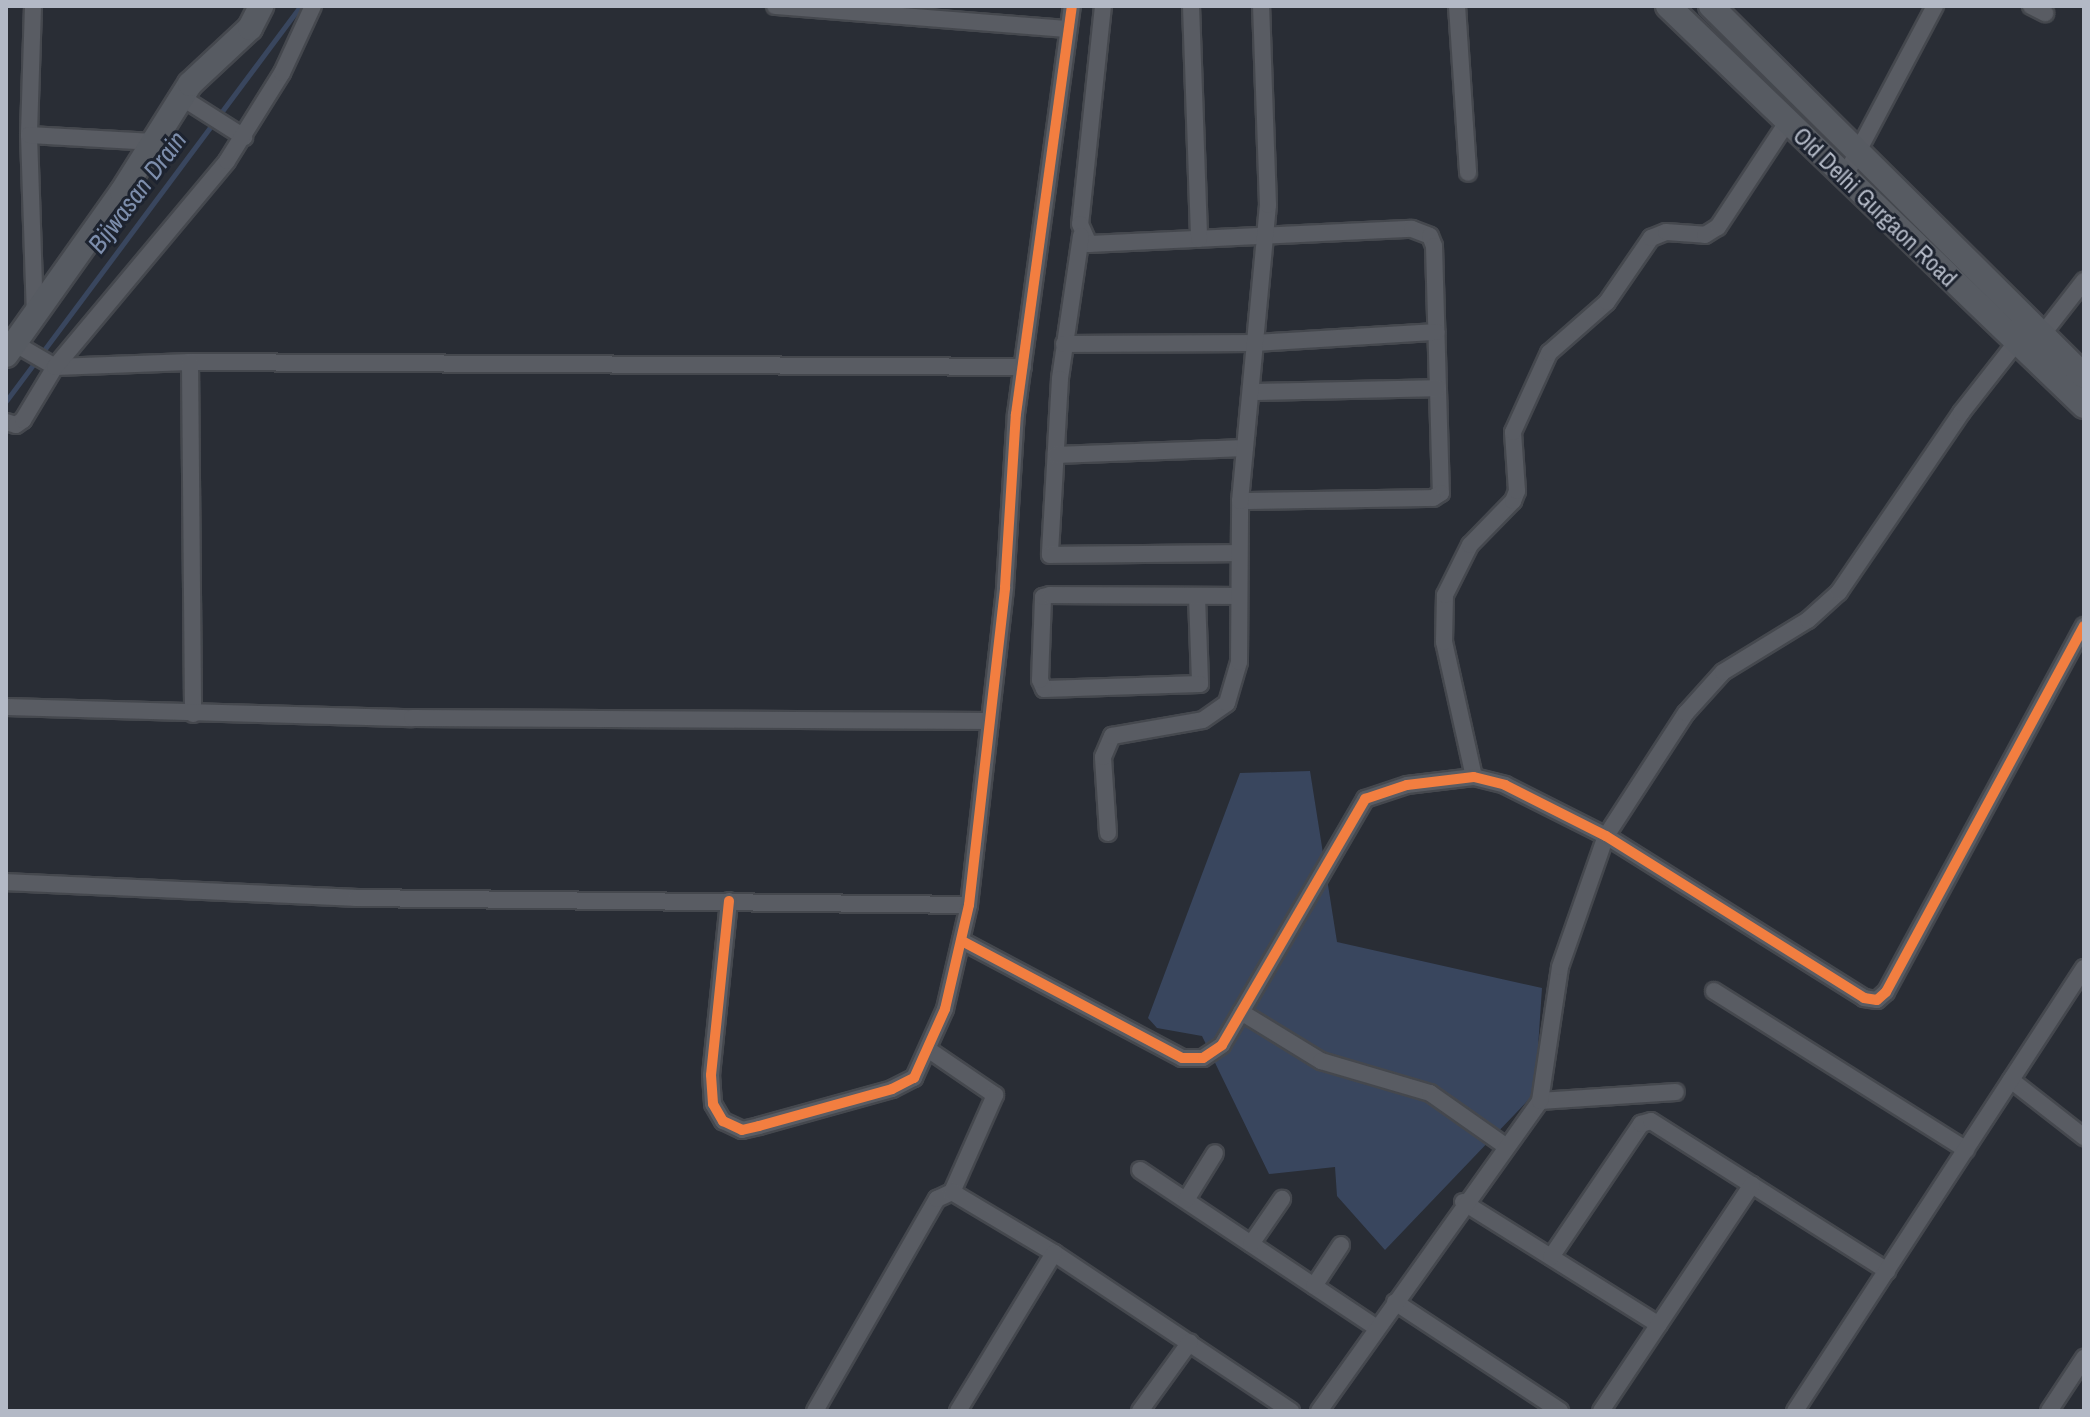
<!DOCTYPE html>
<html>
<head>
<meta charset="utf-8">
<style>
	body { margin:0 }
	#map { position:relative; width:2090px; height:1417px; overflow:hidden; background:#292d35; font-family:"Archivo Narrow",sans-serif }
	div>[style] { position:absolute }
	.water>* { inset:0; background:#39465e }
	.stream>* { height:5px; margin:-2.5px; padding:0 2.5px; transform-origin:2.5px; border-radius:2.5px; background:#39465e }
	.roads { filter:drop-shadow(2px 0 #45484e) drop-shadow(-2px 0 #45484e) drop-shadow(0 2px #45484e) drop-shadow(0 -2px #45484e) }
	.street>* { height:16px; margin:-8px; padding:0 8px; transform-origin:8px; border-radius:8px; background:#595c63 }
	.secondary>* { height:24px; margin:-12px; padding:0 12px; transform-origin:12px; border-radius:12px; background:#575b62 }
	.cycleway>* { height:10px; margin:-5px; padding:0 5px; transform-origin:5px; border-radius:5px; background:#f27e40 }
	span { translate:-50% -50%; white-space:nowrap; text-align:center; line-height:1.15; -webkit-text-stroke:6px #1d232f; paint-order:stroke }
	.street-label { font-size:24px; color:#b3b9c6 }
	.water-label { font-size:26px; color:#7d8eac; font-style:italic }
	.frame { position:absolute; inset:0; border:8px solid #b3b9c6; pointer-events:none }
</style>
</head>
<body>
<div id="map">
	<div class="water">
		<i style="clip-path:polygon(1310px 771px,1337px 942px,1542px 988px,1535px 1093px,1385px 1250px,1337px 1196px,1335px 1167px,1269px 1174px,1202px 1036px,1157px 1028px,1148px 1018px,1240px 773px)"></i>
	</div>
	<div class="stream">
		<i style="left:6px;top:401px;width:492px;rotate:-53.3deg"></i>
	</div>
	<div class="roads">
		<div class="street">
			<i style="left:33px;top:6px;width:129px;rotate:91.8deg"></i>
			<i style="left:29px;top:135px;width:177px;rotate:88.1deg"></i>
			<i style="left:775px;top:6px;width:294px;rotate:4.5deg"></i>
			<i style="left:1103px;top:6px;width:219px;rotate:96deg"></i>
			<i style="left:1080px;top:224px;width:22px;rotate:66deg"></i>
			<i style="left:1089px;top:244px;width:323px;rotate:-2.7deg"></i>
			<i style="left:1412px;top:229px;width:19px;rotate:21deg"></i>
			<i style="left:1430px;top:236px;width:11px;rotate:68deg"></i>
			<i style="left:1434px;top:246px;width:247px;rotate:88.4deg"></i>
			<i style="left:1441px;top:493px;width:9px;rotate:148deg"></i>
			<i style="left:1433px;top:498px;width:193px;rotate:179.1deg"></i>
			<i style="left:1191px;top:6px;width:233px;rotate:88deg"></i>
			<i style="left:1457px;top:6px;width:167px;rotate:86.2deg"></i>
			<i style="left:2031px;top:6px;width:16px;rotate:27deg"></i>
			<i style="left:181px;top:97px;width:75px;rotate:32.4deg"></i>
			<i style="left:29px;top:135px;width:125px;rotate:3.2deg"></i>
			<i style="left:1846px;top:174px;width:190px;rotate:-62.1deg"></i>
			<i style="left:1081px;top:236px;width:145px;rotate:98.4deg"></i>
			<i style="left:1060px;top:379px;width:176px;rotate:93.3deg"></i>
			<i style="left:1050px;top:555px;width:188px;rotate:-0.6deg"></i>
			<i style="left:2041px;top:336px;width:70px;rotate:-52deg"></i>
			<i style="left:14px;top:343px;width:48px;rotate:30.3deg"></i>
			<i style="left:55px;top:367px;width:135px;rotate:-2.1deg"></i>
			<i style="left:190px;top:362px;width:833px;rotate:0.34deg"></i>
			<i style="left:1064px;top:344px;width:191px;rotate:-0.3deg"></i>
			<i style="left:1255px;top:343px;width:182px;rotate:-3.5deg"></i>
			<i style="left:190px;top:362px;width:352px;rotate:89.5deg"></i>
			<i style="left:1251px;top:392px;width:187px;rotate:-1.2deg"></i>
			<i style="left:6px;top:422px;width:10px;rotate:17deg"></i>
			<i style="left:16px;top:425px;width:9px;rotate:-36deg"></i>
			<i style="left:23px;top:420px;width:62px;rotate:-58.9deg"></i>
			<i style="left:55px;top:367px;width:268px;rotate:-50.1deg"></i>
			<i style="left:227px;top:161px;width:104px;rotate:-58deg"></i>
			<i style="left:282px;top:73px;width:74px;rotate:-65.2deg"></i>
			<i style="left:1056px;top:455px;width:189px;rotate:-2.1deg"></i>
			<i style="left:1197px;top:596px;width:88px;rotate:88deg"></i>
			<i style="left:1200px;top:684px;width:156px;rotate:178.2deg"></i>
			<i style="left:1044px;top:689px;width:10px;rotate:-114deg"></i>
			<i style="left:1040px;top:680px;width:83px;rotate:-87.9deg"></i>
			<i style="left:1043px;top:597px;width:7px;rotate:-16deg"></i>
			<i style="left:1050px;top:595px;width:188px;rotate:0.3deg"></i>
			<i style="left:6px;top:707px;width:406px;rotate:1.6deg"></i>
			<i style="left:412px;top:718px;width:578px;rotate:0.3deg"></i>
			<i style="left:1474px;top:777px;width:138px;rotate:-102.5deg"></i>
			<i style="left:1444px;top:642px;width:47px;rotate:-88.8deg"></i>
			<i style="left:1445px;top:595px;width:56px;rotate:-63.4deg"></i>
			<i style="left:1470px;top:545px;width:62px;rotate:-45.7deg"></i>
			<i style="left:1513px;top:501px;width:11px;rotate:-68deg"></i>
			<i style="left:1517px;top:491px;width:59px;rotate:-93.9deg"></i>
			<i style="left:1513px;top:432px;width:87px;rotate:-65.5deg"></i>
			<i style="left:1549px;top:353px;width:77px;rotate:-41.3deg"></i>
			<i style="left:1607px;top:302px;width:78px;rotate:-55.5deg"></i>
			<i style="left:1651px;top:238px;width:16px;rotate:-22deg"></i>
			<i style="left:1666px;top:232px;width:39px;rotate:4deg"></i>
			<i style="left:1705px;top:235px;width:15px;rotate:-32deg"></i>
			<i style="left:1718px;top:227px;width:127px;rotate:-56.6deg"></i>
			<i style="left:1108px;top:833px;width:76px;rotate:-93.8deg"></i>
			<i style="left:1103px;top:757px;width:23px;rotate:-67deg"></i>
			<i style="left:1112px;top:736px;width:92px;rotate:-10deg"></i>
			<i style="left:1203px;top:720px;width:29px;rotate:-35deg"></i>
			<i style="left:1227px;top:703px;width:43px;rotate:-73.7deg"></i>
			<i style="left:1239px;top:662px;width:161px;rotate:-89.6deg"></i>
			<i style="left:1240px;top:501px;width:297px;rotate:-84.6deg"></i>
			<i style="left:1268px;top:205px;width:199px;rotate:-92deg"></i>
			<i style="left:6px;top:882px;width:350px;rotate:2.6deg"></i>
			<i style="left:356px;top:898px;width:613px;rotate:0.65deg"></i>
			<i style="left:729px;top:901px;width:175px;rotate:95.9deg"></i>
			<i style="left:711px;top:1075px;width:29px;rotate:86deg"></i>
			<i style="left:713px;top:1104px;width:20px;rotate:60deg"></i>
			<i style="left:723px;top:1121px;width:21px;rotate:25deg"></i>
			<i style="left:742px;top:1130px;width:17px;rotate:-13deg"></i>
			<i style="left:759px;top:1126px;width:138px;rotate:-15.5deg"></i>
			<i style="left:892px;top:1089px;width:25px;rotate:-27deg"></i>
			<i style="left:914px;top:1078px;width:76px;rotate:-65.8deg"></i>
			<i style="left:945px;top:1009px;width:107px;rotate:-77deg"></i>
			<i style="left:969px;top:905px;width:320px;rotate:-83.5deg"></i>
			<i style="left:1005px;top:587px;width:173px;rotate:-86.4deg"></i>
			<i style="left:1016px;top:414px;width:412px;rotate:-82.2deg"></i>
			<i style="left:962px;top:941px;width:249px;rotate:28deg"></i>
			<i style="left:1182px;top:1058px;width:21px"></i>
			<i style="left:1203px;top:1058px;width:23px;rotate:-34deg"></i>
			<i style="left:1222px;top:1045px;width:285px;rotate:-59.8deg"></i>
			<i style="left:1365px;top:799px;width:44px;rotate:-18.4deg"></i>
			<i style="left:1407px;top:785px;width:67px;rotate:-6.8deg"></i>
			<i style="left:1474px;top:777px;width:32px;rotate:14deg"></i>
			<i style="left:1505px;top:785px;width:113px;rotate:26.8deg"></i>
			<i style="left:1606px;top:836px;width:305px;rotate:32.1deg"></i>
			<i style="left:1864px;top:998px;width:13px;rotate:9deg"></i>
			<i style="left:1877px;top:1000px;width:12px;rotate:-42deg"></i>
			<i style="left:1886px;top:992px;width:416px;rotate:-61.6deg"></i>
			<i style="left:1714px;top:991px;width:298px;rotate:32.2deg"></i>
			<i style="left:1241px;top:1012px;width:94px;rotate:31.5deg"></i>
			<i style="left:1321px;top:1061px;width:114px;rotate:16.4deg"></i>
			<i style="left:1430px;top:1093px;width:90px;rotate:35.1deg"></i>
			<i style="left:929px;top:1050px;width:80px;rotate:34.3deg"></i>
			<i style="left:995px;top:1095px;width:106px;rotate:113.9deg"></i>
			<i style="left:2011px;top:1080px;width:93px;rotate:38deg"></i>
			<i style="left:1540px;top:1101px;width:136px;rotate:-3.8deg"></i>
			<i style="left:1140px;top:1170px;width:285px;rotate:33.7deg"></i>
			<i style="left:1186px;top:1200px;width:55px;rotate:-58.3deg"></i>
			<i style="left:1463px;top:1202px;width:231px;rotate:32.1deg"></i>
			<i style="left:1251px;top:1244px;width:55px;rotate:-55.4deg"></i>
			<i style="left:1551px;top:1257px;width:161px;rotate:-55.9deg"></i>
			<i style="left:1641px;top:1124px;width:10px;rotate:-17deg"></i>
			<i style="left:1651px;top:1121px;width:280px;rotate:32.4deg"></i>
			<i style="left:1314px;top:1286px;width:49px;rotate:-56.6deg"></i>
			<i style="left:1395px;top:1302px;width:198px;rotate:33.4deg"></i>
			<i style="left:815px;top:1411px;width:245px;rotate:-60.1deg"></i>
			<i style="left:937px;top:1199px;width:17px;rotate:-25deg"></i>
			<i style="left:952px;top:1192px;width:119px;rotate:30.9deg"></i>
			<i style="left:1054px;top:1253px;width:285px;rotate:33.7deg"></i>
			<i style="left:958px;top:1411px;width:185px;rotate:-58.7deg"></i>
			<i style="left:1140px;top:1411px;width:85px;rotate:-54.1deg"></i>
			<i style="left:1319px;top:1411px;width:381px;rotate:-54.5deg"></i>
			<i style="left:1540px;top:1101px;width:135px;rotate:-81.5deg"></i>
			<i style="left:1560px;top:967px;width:139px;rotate:-70.7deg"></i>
			<i style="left:1606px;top:836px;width:147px;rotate:-57deg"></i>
			<i style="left:1686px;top:713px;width:55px;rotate:-47.9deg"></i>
			<i style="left:1723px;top:672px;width:100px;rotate:-31.5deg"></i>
			<i style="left:1808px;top:620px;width:42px;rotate:-42.1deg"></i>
			<i style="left:1839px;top:592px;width:217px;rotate:-55.7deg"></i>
			<i style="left:1961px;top:413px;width:100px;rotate:-51.9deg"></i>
			<i style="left:1601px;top:1411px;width:272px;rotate:-56.3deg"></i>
			<i style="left:1795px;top:1411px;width:529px;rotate:-56.88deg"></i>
			<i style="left:2049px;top:1411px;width:64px;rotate:-56.6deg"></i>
		</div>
		<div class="secondary">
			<i style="left:1668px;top:6px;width:577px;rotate:43.88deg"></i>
			<i style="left:1711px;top:6px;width:525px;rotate:44.77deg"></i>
			<i style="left:6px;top:355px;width:200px;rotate:-54.6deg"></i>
			<i style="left:122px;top:192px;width:128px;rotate:-57.8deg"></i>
			<i style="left:190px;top:84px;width:82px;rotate:-43deg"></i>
			<i style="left:250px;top:28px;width:25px;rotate:-63deg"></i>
		</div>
	</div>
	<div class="cycleway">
		<i style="left:729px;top:901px;width:175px;rotate:95.9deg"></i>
		<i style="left:711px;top:1075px;width:29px;rotate:86deg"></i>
		<i style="left:713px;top:1104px;width:20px;rotate:60deg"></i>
		<i style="left:723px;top:1121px;width:21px;rotate:25deg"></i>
		<i style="left:742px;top:1130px;width:17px;rotate:-13deg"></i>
		<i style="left:759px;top:1126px;width:138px;rotate:-15.5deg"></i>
		<i style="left:892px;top:1089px;width:25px;rotate:-27deg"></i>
		<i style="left:914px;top:1078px;width:76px;rotate:-65.8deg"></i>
		<i style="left:945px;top:1009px;width:107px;rotate:-77deg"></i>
		<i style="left:969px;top:905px;width:320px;rotate:-83.5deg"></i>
		<i style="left:1005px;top:587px;width:173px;rotate:-86.4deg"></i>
		<i style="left:1016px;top:414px;width:412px;rotate:-82.2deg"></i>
		<i style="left:962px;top:941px;width:249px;rotate:28deg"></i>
		<i style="left:1182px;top:1058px;width:21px"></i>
		<i style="left:1203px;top:1058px;width:23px;rotate:-34deg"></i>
		<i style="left:1222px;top:1045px;width:285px;rotate:-59.8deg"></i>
		<i style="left:1365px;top:799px;width:44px;rotate:-18.4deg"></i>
		<i style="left:1407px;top:785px;width:67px;rotate:-6.8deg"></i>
		<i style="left:1474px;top:777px;width:32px;rotate:14deg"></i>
		<i style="left:1505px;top:785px;width:113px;rotate:26.8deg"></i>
		<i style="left:1606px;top:836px;width:305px;rotate:32.1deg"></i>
		<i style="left:1864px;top:998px;width:13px;rotate:9deg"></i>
		<i style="left:1877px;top:1000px;width:12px;rotate:-42deg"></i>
		<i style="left:1886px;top:992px;width:416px;rotate:-61.6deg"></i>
	</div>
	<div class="street-label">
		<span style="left:1875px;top:207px;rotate:44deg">Old Delhi Gurgaon Road</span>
	</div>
	<div class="water-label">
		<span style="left:137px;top:192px;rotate:-53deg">Bijwasan Drain</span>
	</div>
	<div class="frame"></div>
</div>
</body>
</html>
